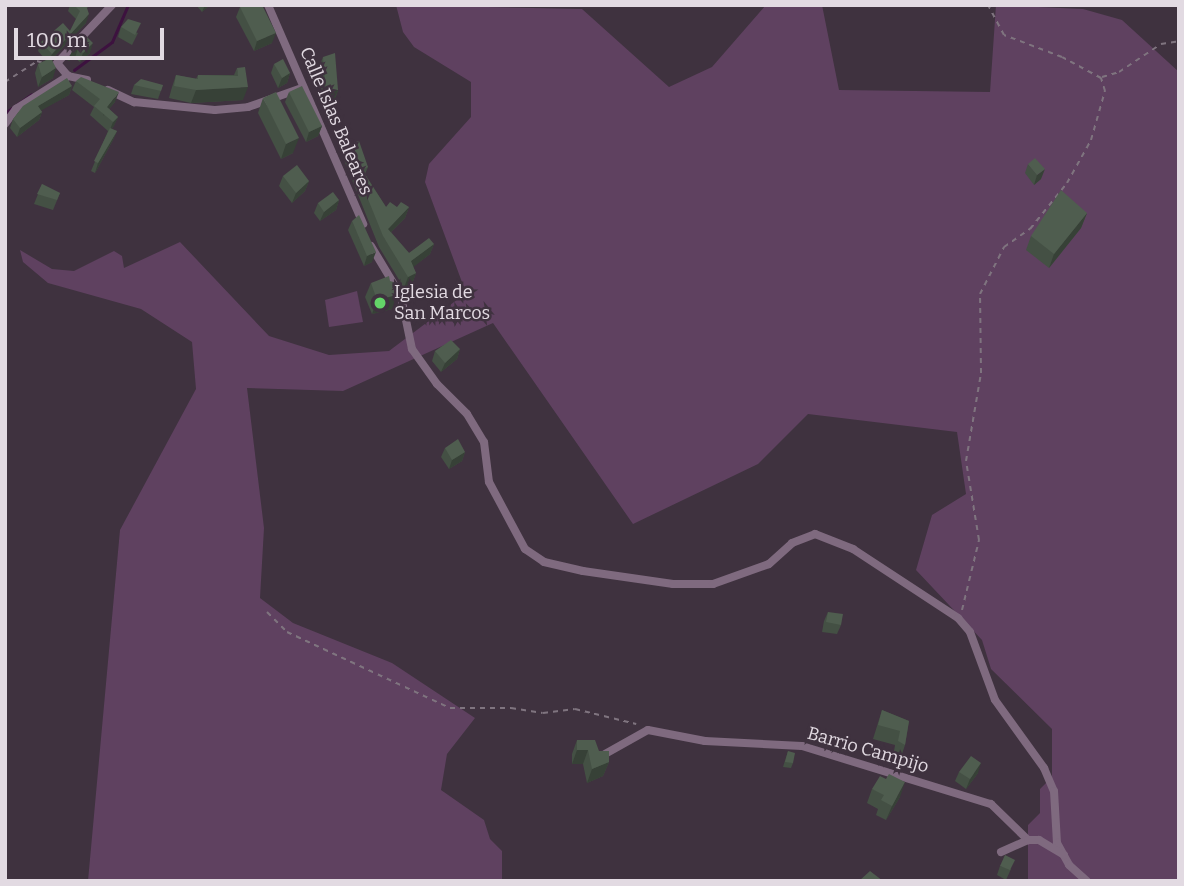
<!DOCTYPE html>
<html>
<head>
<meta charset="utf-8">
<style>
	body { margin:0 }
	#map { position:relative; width:1184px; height:886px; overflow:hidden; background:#3f323f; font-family:Bitter,serif }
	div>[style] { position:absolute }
	.green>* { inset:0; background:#5f4160 }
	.stream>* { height:2.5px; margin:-1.25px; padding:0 1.25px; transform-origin:1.25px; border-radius:1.25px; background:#3d123f }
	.path>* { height:2px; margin-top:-1px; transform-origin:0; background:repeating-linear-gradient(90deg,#7f747f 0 5px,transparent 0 10px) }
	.street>* { height:8px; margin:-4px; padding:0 4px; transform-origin:4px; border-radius:4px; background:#7f6a7f }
	.wall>* { inset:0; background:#445044 }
	.shaded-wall>* { inset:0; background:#374137 }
	.building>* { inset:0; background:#4f5d4f }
	.dots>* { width:19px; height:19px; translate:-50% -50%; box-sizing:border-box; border:4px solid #3f323f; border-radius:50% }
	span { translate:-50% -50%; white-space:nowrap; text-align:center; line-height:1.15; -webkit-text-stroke:5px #3f323f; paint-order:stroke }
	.street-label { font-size:18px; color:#e2dae2 }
	.poi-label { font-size:18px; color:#e2dae2 }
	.left { translate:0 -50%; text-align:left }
	.frame { position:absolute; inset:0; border:7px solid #e2dae2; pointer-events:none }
	.scale { position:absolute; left:14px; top:28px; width:150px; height:32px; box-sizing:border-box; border:4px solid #e2dae2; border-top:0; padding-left:9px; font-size:21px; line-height:24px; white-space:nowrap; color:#e2dae2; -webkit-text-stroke:5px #3f323f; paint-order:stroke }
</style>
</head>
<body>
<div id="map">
	<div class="green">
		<i style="clip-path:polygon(396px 5px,582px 9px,669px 87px,712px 67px,766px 5px,822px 5px,839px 90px,990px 92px,996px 5px,1083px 9px,1122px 20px,1179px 72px,1179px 881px,1028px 881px,1028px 825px,1040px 813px,1040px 789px,1052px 777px,1052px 729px,991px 669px,982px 640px,916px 570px,932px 515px,966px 494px,957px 432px,808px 414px,758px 464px,633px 524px,493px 323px,343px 391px,247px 388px,264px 528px,260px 598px,293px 623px,392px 663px,475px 718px,447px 754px,441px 790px,484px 820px,490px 839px,502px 851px,502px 881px,88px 881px,120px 530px,196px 389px,192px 342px,141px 309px,48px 283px,23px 262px,20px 250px,52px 269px,74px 271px,114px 251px,122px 256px,124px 268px,180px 242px,269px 336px,329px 355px,389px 351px,466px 293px,425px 182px,429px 164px,471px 117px,471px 82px,414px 47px,403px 32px)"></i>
		<i style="clip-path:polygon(357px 291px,363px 322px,329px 327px,325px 300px)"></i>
	</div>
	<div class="stream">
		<i style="left:74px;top:70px;width:47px;rotate:-36.4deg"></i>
		<i style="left:112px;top:42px;width:40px;rotate:-66.6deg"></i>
		<i style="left:5px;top:113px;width:32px;rotate:-35deg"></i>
	</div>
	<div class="path">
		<i style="left:1102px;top:77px;width:18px;rotate:-16deg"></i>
		<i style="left:1119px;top:72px;width:50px;rotate:-33.7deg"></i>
		<i style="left:1161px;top:44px;width:18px;rotate:-9deg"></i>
		<i style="left:5px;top:82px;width:38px;rotate:-33deg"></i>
		<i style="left:37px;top:61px;width:6px;rotate:18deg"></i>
		<i style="left:962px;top:610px;width:72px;rotate:-76.3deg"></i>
		<i style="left:979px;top:540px;width:80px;rotate:-99.3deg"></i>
		<i style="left:966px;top:461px;width:89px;rotate:-80.3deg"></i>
		<i style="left:981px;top:373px;width:79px;rotate:-90.7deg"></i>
		<i style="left:980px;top:294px;width:53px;rotate:-62.9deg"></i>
		<i style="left:1004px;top:247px;width:32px;rotate:-35deg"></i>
		<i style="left:1030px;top:229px;width:59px;rotate:-51.2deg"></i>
		<i style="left:1067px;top:183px;width:49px;rotate:-60.8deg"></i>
		<i style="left:1091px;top:140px;width:51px;rotate:-74.1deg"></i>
		<i style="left:1105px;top:91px;width:14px;rotate:-107deg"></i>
		<i style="left:1101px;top:78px;width:44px;rotate:-151.7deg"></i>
		<i style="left:1062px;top:57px;width:62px;rotate:-159.2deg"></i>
		<i style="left:1004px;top:35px;width:34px;rotate:-118deg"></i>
		<i style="left:267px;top:612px;width:28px;rotate:45deg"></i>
		<i style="left:287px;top:632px;width:180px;rotate:25deg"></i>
		<i style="left:450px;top:708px;width:61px"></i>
		<i style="left:511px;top:708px;width:32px;rotate:9deg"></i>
		<i style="left:543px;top:713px;width:32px;rotate:-7deg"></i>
		<i style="left:575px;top:709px;width:63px;rotate:13.8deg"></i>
	</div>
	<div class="street">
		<i style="left:268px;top:5px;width:239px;rotate:66.5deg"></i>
		<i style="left:87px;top:80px;width:19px;rotate:-168deg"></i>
		<i style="left:68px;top:76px;width:17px;rotate:-130deg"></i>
		<i style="left:57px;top:63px;width:80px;rotate:-46.5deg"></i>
		<i style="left:108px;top:90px;width:29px;rotate:25deg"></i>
		<i style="left:134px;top:102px;width:81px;rotate:5.6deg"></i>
		<i style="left:215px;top:110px;width:33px;rotate:-5deg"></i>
		<i style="left:248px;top:107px;width:54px;rotate:-19.4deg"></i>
		<i style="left:5px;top:124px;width:19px;rotate:-54deg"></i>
		<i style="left:16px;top:109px;width:62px;rotate:-32.4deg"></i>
		<i style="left:371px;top:246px;width:58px;rotate:59deg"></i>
		<i style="left:401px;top:296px;width:54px;rotate:78.3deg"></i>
		<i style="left:412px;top:349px;width:43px;rotate:54.5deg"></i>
		<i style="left:437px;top:384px;width:42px;rotate:45deg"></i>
		<i style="left:467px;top:414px;width:33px;rotate:59deg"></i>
		<i style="left:484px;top:442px;width:40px;rotate:82.9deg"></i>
		<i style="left:489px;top:482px;width:76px;rotate:61.8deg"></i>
		<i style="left:525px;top:549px;width:23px;rotate:34deg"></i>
		<i style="left:544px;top:562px;width:40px;rotate:13deg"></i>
		<i style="left:583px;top:571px;width:91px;rotate:8.2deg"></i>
		<i style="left:673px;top:584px;width:40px"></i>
		<i style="left:713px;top:584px;width:59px;rotate:-19.7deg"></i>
		<i style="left:769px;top:564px;width:31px;rotate:-42deg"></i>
		<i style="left:792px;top:543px;width:25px;rotate:-21deg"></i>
		<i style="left:815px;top:534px;width:41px;rotate:21.5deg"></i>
		<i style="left:853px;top:549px;width:126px;rotate:33.3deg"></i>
		<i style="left:958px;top:618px;width:18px;rotate:49deg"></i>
		<i style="left:970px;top:632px;width:72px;rotate:69.8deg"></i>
		<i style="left:995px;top:700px;width:84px;rotate:54.2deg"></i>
		<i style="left:1044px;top:768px;width:25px;rotate:67deg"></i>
		<i style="left:1054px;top:791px;width:52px;rotate:86.7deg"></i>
		<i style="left:1057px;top:843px;width:25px;rotate:61deg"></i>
		<i style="left:1069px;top:865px;width:24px;rotate:42deg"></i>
		<i style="left:605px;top:754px;width:49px;rotate:-29.2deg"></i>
		<i style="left:648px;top:730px;width:58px;rotate:10.9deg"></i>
		<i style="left:705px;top:741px;width:97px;rotate:3deg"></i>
		<i style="left:802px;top:746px;width:198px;rotate:17.1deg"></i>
		<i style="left:991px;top:804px;width:52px;rotate:44.2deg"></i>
		<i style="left:1001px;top:852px;width:30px;rotate:-24deg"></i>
		<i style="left:1028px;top:840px;width:11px"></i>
		<i style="left:1039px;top:840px;width:29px;rotate:31deg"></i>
	</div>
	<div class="wall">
		<i style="clip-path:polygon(70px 5px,91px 5px,87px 8px,86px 23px,52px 59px,53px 78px,38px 87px,35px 73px,38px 64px,46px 60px,38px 51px,41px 42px,70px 31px,76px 19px,68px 11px)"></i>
		<i style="clip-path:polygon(196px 5px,210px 5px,202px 12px)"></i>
		<i style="clip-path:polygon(240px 7px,272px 43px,254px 51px,236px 17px)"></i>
		<i style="clip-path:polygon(121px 27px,138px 33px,132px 45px,118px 37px)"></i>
		<i style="clip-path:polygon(86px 36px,90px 53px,80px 62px,75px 58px,68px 61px)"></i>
		<i style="clip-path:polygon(323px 57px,338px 90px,335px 99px,322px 100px,319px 67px)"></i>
		<i style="clip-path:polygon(274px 64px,290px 73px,287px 83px,278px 88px,271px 73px)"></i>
		<i style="clip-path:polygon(237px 68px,243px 100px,191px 103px,169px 98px,172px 87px,176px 75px,196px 79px,198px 75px,234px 75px)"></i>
		<i style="clip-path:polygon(76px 81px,115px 102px,109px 109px,118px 117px,112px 129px,117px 131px,113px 140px,95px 173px,91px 171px,108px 131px,90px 115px,94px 107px,72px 90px)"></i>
		<i style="clip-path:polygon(134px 85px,163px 85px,158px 99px,131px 94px)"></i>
		<i style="clip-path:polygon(72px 86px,69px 95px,41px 110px,42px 112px,39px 120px,17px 137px,10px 128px,13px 119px)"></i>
		<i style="clip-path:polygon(289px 92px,322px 126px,318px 136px,306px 142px,285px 102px)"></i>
		<i style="clip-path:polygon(263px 98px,293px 153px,281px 159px,258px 113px)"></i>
		<i style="clip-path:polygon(346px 145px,368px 167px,365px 174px,386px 207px,409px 207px,405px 218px,391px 232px,409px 253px,434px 244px,430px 254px,413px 267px,416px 273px,412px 284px,404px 288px,379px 247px,342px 155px)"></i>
		<i style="clip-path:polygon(1028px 164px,1041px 179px,1034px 185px,1025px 173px)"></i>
		<i style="clip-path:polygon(283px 176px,309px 181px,305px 191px,292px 203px,279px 186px)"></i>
		<i style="clip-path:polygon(42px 184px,60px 193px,53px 210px,34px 204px)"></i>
		<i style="clip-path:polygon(339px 200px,336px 210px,320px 221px,314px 213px,318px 203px)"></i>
		<i style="clip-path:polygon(1087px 213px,1081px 228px,1049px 268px,1026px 250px,1031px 236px)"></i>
		<i style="clip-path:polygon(352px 221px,372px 262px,364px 266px,348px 230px)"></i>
		<i style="clip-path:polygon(371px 283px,392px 309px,372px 314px,365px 297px)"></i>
		<i style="clip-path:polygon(460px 349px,457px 359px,441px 372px,432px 361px,435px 351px)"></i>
		<i style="clip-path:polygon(445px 448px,465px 452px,462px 461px,449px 469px,441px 457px)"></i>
		<i style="clip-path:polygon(828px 612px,841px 625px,837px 634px,822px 632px,824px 621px)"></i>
		<i style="clip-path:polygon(882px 710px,909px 721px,905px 745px,900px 760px,893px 756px,895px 745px,873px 739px)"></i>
		<i style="clip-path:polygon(577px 740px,599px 751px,609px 762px,603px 776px,587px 783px,583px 764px,572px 764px,572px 754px)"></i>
		<i style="clip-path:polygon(788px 751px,793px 763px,791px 768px,783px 767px)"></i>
		<i style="clip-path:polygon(959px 772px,978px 773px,966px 789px,955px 781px)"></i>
		<i style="clip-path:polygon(872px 789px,900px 797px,886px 820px,876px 815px,878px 809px,867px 803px)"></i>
		<i style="clip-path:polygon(1000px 866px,1011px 869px,1006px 880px,997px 875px)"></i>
	</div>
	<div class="shaded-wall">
		<i style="clip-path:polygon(205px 5px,210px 5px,202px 12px)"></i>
		<i style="clip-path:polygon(89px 14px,86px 23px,48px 63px,52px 54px)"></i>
		<i style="clip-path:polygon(276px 33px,272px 43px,254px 51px,257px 41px)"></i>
		<i style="clip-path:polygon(93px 43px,90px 53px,80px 62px,83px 53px)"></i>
		<i style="clip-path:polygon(78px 48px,75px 58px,68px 61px,72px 51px)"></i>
		<i style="clip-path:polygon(56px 68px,53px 78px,38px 87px,42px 77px)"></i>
		<i style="clip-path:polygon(290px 73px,287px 83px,278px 88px,282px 78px)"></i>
		<i style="clip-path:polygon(72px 86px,69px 95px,35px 114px,38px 106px)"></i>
		<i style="clip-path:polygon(248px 87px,243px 100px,191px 103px,196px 90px)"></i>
		<i style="clip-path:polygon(326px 90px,338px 90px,335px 99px,322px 100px)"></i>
		<i style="clip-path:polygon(119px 92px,115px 102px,103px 116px,107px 107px)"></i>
		<i style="clip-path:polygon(42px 112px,39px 120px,17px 137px,20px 128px)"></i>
		<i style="clip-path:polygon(118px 117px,114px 126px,109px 132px,113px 122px)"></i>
		<i style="clip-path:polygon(322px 126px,318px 136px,306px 142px,309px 132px)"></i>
		<i style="clip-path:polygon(117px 131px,113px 140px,95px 173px,98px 163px)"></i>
		<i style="clip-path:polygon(299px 138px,293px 153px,281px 159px,286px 144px)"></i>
		<i style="clip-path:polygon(1045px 169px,1041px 179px,1034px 185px,1037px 175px)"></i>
		<i style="clip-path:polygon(309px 181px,305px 191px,292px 203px,296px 193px)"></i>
		<i style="clip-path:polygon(339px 200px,336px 210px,320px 221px,324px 212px)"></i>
		<i style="clip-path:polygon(409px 207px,405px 218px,384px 239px,388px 229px)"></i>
		<i style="clip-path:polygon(1087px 213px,1081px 228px,1049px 268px,1054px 254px)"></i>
		<i style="clip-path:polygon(434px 244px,430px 254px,407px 272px,411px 261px)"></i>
		<i style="clip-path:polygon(376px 252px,372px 262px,364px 266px,367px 256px)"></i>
		<i style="clip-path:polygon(416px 273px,412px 284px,404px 288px,408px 277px)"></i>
		<i style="clip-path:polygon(397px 295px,392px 309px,372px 314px,377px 300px)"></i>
		<i style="clip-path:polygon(460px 349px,457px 359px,441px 372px,445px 363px)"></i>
		<i style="clip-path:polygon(465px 452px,462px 461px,449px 469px,452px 460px)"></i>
		<i style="clip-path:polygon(577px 750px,588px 750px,583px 764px,572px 764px)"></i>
		<i style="clip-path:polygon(609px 762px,603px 776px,587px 783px,592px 769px)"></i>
		<i style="clip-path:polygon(981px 763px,978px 773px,966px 789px,970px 779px)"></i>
		<i style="clip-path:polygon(905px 782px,900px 797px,886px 820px,892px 806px)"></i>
	</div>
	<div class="building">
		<i style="clip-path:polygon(74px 5px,86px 5px,89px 14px,52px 54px,41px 42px,63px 23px,70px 31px,80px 11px)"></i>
		<i style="clip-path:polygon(244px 5px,262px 5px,276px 33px,257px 41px,240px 7px)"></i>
		<i style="clip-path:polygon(128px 19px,141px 23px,135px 35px,121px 27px)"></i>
		<i style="clip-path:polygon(86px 36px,93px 43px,83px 53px,78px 48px,72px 51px)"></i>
		<i style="clip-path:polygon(335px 53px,338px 90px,326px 90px,323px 57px)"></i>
		<i style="clip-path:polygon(51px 58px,56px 68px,42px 77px,38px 64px)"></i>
		<i style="clip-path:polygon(283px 59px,290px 73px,282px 78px,274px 64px)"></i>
		<i style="clip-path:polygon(245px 67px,248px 87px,196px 90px,174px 86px,176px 75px,198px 79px,198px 75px,238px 76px,237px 68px)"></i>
		<i style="clip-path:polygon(81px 77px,119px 92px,107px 107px,118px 117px,113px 122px,94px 106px,100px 99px,76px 81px)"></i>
		<i style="clip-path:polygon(67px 78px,72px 86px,38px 106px,42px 112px,20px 128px,13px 119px,23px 106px)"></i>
		<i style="clip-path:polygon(141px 79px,163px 85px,161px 91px,134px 85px)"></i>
		<i style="clip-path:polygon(302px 86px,322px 126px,309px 132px,289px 92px)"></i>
		<i style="clip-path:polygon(276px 92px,299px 138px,286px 144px,263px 98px)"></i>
		<i style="clip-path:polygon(110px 128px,117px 131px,98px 163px,94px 161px)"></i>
		<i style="clip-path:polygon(359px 141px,368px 167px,362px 170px,386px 207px,390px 202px,397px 207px,401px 202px,409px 207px,388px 229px,409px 253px,429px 238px,434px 244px,411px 261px,416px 273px,408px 277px,383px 236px,346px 145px)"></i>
		<i style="clip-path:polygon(1035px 158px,1045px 169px,1037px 175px,1028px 164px)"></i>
		<i style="clip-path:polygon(297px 165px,309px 181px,296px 193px,283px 176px)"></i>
		<i style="clip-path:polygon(42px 184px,60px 193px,57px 200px,37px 194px)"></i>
		<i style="clip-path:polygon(1061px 190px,1087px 213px,1054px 254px,1031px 236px)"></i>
		<i style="clip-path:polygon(333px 192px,339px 200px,324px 212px,318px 203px)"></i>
		<i style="clip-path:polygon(359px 215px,376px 252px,367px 256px,352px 221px)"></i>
		<i style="clip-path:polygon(389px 276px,390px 281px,400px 284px,397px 295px,377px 300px,371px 283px)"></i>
		<i style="clip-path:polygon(451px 340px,460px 349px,445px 363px,435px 351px)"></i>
		<i style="clip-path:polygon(458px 439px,465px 452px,452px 460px,445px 448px)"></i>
		<i style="clip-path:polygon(828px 612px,843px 614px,841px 625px,826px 622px)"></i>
		<i style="clip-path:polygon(882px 710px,909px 721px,905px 745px,898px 741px,900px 731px,878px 725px)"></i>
		<i style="clip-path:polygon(577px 740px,595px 740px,599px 751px,609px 751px,609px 762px,592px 769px,588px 750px,577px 750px)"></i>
		<i style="clip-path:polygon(788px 751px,795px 753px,793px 763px,785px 762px)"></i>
		<i style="clip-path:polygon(971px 756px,981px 763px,970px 779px,959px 772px)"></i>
		<i style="clip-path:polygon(889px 774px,905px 782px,892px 806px,881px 800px,884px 795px,872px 789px,880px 776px,886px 779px)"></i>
		<i style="clip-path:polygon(1005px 855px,1015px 860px,1010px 870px,1000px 866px)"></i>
		<i style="clip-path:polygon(870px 871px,883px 881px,859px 881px)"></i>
	</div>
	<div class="dots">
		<i style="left:380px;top:303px;background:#64d468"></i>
	</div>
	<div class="street-label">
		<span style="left:336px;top:121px;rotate:67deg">Calle Islas Baleares</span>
		<span style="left:868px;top:750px;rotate:16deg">Barrio Campijo</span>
	</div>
	<div class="poi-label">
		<span class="left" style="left:394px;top:303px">Iglesia de<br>San Marcos</span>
	</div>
	<div class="frame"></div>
	<div class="scale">100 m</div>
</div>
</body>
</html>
